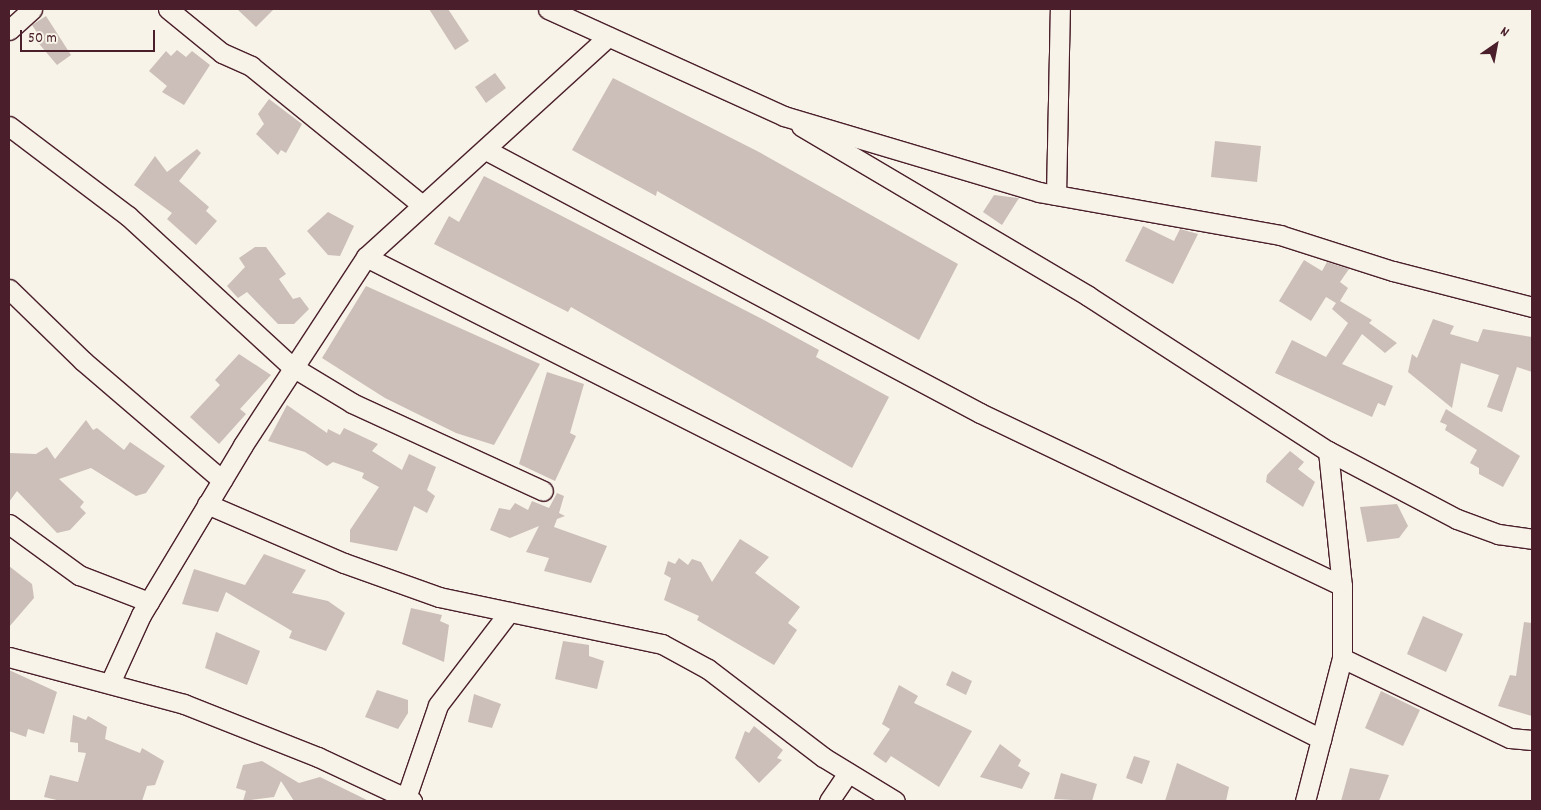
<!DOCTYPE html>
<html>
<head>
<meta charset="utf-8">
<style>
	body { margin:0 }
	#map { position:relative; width:1541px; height:810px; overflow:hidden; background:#f7f3e8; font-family:Dekko,sans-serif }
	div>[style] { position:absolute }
	.building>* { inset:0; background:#ccbfb9 }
	.roads { filter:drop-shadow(1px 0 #4a1f2b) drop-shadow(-1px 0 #4a1f2b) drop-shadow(0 1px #4a1f2b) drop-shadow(0 -1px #4a1f2b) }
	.minor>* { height:19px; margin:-9.5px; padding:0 9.5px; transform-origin:9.5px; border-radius:9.5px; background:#f7f3e8 }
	span { translate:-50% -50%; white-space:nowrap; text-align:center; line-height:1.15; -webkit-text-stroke:4.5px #f7f3e8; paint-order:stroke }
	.frame { position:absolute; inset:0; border:10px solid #4a1f2b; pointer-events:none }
	.north { position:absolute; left:1471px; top:20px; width:50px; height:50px; -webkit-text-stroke:4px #f7f3e8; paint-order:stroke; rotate:33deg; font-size:14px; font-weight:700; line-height:20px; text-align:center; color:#4a1f2b }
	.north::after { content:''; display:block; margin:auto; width:18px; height:22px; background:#4a1f2b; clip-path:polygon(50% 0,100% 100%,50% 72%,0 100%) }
	.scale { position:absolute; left:20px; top:30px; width:135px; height:22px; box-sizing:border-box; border:2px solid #4a1f2b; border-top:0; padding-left:6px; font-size:15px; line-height:18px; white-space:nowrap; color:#4a1f2b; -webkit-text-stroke:4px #f7f3e8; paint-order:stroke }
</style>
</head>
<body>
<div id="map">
	<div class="building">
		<i style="clip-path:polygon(237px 9px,274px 9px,256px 27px)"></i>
		<i style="clip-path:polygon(429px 9px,448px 9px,469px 41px,455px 50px)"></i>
		<i style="clip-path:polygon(46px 16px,71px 55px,57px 65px,35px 39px,38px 34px,32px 25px)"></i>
		<i style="clip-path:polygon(177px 50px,186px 57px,192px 51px,210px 65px,184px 105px,162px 92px,167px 86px,149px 71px,166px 51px,171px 56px)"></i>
		<i style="clip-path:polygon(495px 73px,506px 88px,486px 103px,475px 87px)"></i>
		<i style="clip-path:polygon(613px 78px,759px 152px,958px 264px,919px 340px,657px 191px,656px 196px,572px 150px)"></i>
		<i style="clip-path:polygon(269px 99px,302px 124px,286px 153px,281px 150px,278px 155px,256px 134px,264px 124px,258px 114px)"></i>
		<i style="clip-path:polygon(1215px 141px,1261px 146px,1257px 182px,1211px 177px)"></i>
		<i style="clip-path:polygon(197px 149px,201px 153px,179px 181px,209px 207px,206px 211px,217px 221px,196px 245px,167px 219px,172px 213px,134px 185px,155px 156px,167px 172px)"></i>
		<i style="clip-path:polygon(484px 176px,764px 320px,819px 350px,816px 357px,889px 397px,852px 468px,571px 307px,568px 312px,434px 244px,449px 216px,459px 222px)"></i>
		<i style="clip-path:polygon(994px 195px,1019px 198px,1002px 225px,983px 212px)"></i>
		<i style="clip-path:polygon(328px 212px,354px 226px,340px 256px,328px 255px,307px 231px)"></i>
		<i style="clip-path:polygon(1143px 226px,1174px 241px,1180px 229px,1198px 234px,1173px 284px,1125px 261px)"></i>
		<i style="clip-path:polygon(255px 247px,266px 247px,286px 274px,279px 279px,293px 299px,300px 297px,309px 309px,294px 324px,278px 324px,247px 292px,238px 298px,227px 286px,245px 267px,239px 258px)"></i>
		<i style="clip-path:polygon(1304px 260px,1322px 271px,1327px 262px,1349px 269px,1340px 282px,1348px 288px,1340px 301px,1372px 320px,1369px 323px,1397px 343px,1385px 353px,1362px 334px,1342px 364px,1393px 386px,1385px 406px,1378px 403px,1372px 417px,1275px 373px,1292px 340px,1326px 357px,1348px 323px,1332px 309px,1336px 303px,1326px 297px,1311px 321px,1279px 301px)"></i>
		<i style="clip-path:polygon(366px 286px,540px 364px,494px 445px,456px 433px,385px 398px,322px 358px)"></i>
		<i style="clip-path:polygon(1433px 319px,1454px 326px,1450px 334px,1478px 342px,1483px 329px,1532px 337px,1532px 372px,1517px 367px,1502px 412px,1487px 407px,1499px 375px,1461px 363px,1452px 408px,1408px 372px,1412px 354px,1417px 358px)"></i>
		<i style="clip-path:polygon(239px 354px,271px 375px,240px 409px,246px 414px,219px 444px,190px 417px,220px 385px,215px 380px)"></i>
		<i style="clip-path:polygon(547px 372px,584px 384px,570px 433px,576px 436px,555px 481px,519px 464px)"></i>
		<i style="clip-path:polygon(287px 405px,327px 433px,328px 429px,340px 435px,344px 428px,378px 444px,372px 451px,402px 470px,409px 454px,436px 467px,427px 490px,435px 496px,427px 513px,414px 506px,397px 551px,350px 542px,350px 530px,379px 487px,362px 478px,364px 473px,333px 462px,327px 466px,305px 452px,268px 441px)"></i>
		<i style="clip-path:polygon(1446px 409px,1520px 456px,1503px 487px,1479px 474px,1479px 468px,1470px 463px,1477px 450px,1445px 430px,1447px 425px,1440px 422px)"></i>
		<i style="clip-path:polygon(86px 420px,93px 430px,97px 428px,124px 450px,130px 442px,165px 466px,146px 493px,136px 496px,91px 468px,59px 479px,84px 502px,80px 507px,86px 513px,70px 530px,57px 533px,17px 491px,9px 502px,9px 453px,36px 454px,47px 447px,55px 459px)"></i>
		<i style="clip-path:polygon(1290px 451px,1304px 462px,1298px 469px,1315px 482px,1303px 507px,1266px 482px,1267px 475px)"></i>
		<i style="clip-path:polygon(557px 493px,564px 496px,559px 513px,565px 516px,557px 519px,554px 527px,607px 546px,591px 583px,544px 571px,549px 558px,526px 552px,539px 526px,510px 538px,490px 530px,499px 508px,510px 510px,515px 503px,528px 510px,532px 501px,549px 508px)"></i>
		<i style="clip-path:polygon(1397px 504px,1408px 526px,1399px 538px,1367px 542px,1360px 507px)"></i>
		<i style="clip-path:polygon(740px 539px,769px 557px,755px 573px,800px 607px,788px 623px,797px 630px,774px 665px,697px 620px,699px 616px,664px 600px,671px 578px,664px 574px,668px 561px,675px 564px,679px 558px,688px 565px,692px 559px,701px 562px,712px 582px)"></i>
		<i style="clip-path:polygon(264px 554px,306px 570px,292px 593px,328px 601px,345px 613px,326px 651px,289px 638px,292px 631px,226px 592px,218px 612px,182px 604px,194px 569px,245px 585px)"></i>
		<i style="clip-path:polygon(9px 566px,32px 584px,34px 598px,9px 627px)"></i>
		<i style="clip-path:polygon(411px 608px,442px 615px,440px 621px,449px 625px,444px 662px,402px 644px)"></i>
		<i style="clip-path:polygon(1423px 616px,1463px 634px,1446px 672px,1407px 654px)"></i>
		<i style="clip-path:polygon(1524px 622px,1532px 623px,1532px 716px,1498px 706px,1510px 675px,1516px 676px)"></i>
		<i style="clip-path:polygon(216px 632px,260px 651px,247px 685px,205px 668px)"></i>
		<i style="clip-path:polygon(563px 641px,589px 645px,589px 656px,604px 661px,597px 689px,555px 679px)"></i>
		<i style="clip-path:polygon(9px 670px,57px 692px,44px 734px,28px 729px,26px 737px,9px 731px)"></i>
		<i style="clip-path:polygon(952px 671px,972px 681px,966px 695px,946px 685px)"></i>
		<i style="clip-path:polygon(899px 685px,918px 696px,914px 703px,972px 731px,939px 787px,891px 756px,886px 763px,873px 754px,890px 729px,882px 724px)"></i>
		<i style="clip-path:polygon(377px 690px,408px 700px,408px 713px,398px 729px,365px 717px)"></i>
		<i style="clip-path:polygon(1381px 691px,1420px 710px,1403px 746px,1365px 728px)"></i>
		<i style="clip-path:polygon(474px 694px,501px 704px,492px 728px,468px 722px)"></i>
		<i style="clip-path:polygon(73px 715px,86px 720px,88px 716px,107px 727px,105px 739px,140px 753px,142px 748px,164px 761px,155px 785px,147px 786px,142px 801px,61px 801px,44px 797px,50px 775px,78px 782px,86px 753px,78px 752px,78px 743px,70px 742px)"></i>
		<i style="clip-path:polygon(754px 726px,783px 750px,777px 758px,782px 760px,759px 783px,735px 758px,745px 731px,749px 733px)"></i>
		<i style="clip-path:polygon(1000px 744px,1021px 760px,1018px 766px,1030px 773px,1022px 789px,980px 777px)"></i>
		<i style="clip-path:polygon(1134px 756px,1150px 761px,1142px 784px,1126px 778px)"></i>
		<i style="clip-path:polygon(262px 761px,299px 783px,320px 777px,369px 801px,294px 801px,281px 781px,274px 797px,243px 801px,246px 791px,236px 788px,243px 765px)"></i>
		<i style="clip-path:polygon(1177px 763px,1229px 787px,1226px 801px,1165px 801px)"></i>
		<i style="clip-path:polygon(1350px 768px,1389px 775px,1379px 801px,1341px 801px)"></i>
		<i style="clip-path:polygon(1061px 773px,1097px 784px,1092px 801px,1054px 799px)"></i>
	</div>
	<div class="roads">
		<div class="minor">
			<i style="left:168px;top:9px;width:70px;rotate:39.2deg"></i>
			<i style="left:222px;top:53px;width:32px;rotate:24deg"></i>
			<i style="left:251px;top:66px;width:219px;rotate:39.1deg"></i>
			<i style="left:548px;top:9px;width:259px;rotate:24.4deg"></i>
			<i style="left:784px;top:116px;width:266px;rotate:16.6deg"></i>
			<i style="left:1039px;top:192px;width:245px;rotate:10.1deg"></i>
			<i style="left:1280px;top:235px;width:119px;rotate:17.7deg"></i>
			<i style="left:1393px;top:271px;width:144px;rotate:14.5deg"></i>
			<i style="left:9px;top:30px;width:31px;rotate:-42deg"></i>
			<i style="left:9px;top:126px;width:149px;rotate:37.1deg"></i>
			<i style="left:128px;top:216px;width:222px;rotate:42.6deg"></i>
			<i style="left:291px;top:366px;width:71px;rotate:31.2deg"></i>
			<i style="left:352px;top:403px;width:210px;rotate:24.7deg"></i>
			<i style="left:801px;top:126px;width:334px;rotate:30.6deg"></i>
			<i style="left:1088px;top:296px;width:286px;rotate:32.9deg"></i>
			<i style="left:1328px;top:451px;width:136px;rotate:84.1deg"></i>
			<i style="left:1342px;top:586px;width:72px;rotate:90deg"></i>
			<i style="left:1342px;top:658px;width:148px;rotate:104.5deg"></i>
			<i style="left:486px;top:150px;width:560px;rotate:28.03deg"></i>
			<i style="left:980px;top:413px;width:401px;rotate:25.5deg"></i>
			<i style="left:1056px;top:195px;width:186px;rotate:-88.8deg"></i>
			<i style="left:366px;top:257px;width:1070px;rotate:26.78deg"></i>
			<i style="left:9px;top:289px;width:103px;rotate:44.2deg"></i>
			<i style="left:83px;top:361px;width:183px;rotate:40.6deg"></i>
			<i style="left:1328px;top:451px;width:146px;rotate:27.8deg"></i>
			<i style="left:1457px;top:519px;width:44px;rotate:20.1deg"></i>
			<i style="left:1498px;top:534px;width:34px;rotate:8deg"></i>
			<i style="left:207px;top:504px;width:149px;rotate:23.3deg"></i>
			<i style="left:344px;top:563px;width:101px;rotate:19.7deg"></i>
			<i style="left:439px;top:597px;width:228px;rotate:11.9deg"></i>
			<i style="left:662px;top:644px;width:52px;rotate:28.5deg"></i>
			<i style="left:708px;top:669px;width:145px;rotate:37.4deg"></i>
			<i style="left:823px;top:757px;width:84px;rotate:31.4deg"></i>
			<i style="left:9px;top:524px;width:87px;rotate:36.1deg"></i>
			<i style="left:79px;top:575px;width:75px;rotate:21.1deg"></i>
			<i style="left:9px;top:657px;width:181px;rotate:15deg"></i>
			<i style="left:184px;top:704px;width:144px;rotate:21.6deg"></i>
			<i style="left:318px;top:757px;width:104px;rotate:25.1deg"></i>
			<i style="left:1342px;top:658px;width:186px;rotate:25.5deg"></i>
			<i style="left:1510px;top:738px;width:22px;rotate:5deg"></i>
			<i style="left:110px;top:683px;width:75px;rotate:-65.5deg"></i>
			<i style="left:141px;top:615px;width:198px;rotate:-59deg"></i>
			<i style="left:243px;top:445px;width:225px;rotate:-56.8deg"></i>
			<i style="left:366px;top:257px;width:327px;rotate:-42.3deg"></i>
			<i style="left:406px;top:798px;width:98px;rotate:-71deg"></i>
			<i style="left:438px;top:705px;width:117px;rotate:-52.6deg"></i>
			<i style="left:829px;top:801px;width:34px;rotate:-56deg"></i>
		</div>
	</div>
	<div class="frame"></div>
	<div class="north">N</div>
	<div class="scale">50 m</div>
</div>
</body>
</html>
